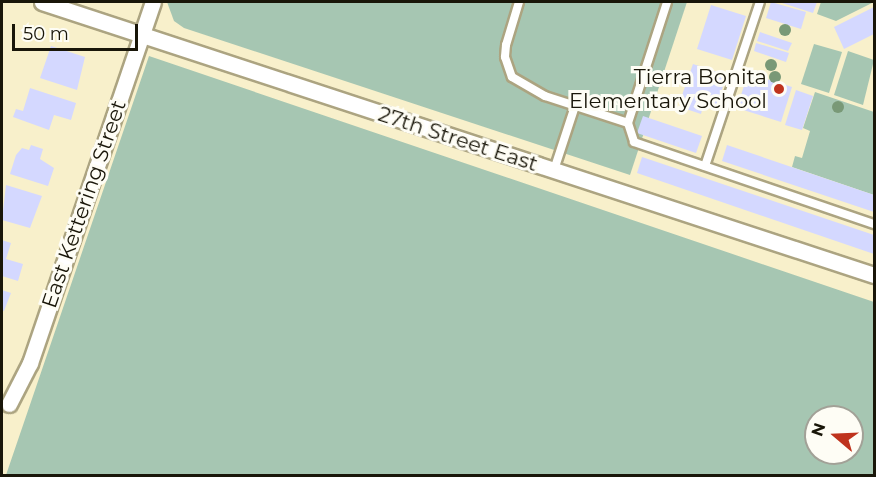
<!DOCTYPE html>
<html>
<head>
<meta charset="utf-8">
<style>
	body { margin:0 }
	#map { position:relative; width:876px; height:477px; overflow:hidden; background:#f8f0cb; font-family:Montserrat,sans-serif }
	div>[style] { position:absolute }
	.green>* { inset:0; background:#a6c6b2 }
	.building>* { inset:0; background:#d4d8ff }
	.roads { filter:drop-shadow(2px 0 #aca481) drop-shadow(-2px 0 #aca481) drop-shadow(0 2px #aca481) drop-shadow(0 -2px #aca481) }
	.service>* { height:8px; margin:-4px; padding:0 4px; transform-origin:4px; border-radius:4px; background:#fff }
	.minor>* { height:15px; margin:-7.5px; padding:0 7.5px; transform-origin:7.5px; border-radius:7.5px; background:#fff }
	.trees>* { width:12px; height:12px; margin:-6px; border-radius:50%; background:#799977 }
	.dots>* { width:16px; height:16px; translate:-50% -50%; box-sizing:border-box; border:3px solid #fefdf5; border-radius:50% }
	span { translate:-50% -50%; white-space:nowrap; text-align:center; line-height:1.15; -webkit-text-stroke:6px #fefdf5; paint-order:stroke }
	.poi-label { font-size:21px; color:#191609 }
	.right { translate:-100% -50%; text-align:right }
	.street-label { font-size:21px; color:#191609 }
	.frame { position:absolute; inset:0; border:3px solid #191609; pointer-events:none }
	.north { position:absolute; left:804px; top:405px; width:60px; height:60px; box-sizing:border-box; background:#fefdf5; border:2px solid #a2a197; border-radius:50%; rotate:289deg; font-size:16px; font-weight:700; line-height:24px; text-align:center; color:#191609 }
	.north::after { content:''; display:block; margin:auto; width:21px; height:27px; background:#bf331d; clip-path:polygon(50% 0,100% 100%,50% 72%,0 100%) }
	.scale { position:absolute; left:12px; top:24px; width:126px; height:27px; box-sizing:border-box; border:3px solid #191609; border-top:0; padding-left:8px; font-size:18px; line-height:21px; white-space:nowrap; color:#191609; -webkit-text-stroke:4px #fefdf5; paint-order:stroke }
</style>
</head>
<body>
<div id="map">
	<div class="green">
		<i style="clip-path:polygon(167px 2px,687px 2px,630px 175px,184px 28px,174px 21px)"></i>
		<i style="clip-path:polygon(821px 2px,874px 2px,836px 21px,817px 14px)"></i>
		<i style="clip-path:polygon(814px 44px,842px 52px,829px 93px,801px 84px)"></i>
		<i style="clip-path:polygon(848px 51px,874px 60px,863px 105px,834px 95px)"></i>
		<i style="clip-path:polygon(evenodd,149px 56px,874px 302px,874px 475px,6px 475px,149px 56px,816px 417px,852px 417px,852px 453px,816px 453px,816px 417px)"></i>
		<i style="clip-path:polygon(815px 92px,874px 112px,874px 195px,792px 167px,795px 156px,802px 158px,810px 131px,803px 128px)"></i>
	</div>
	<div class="building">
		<i style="clip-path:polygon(771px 2px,806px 12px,801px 29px,766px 18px)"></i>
		<i style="clip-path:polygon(779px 2px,817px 2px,813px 13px)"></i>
		<i style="clip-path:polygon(711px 5px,746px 16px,732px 60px,697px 49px)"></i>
		<i style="clip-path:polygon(874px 7px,874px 34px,844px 49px,834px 27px)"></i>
		<i style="clip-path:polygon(760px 32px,792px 43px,788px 51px,757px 41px)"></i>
		<i style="clip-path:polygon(756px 43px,789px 53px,786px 62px,754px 51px)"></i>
		<i style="clip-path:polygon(51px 46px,85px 57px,77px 90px,40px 78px)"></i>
		<i style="clip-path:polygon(693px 64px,727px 75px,715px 110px,703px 106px,701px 114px,686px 109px,689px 101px,681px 98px)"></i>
		<i style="clip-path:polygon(748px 73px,792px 87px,781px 122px,737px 108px)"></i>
		<i style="clip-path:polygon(30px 88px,76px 103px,71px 120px,54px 115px,49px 130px,13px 117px,16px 109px,23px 111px)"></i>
		<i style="clip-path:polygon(796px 90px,813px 96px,802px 130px,785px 125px)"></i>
		<i style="clip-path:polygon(643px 116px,702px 136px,696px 153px,637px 133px)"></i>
		<i style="clip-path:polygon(31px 145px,43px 149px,40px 159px,54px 168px,48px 186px,10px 174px,16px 155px,22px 148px,29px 150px)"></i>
		<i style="clip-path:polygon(727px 145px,874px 195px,874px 212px,722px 161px)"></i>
		<i style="clip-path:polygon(642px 157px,874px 235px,874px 254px,637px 173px)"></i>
		<i style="clip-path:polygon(6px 185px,42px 196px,30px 228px,2px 220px)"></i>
		<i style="clip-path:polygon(2px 240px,11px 243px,6px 259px,23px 264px,18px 281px,2px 276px)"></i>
		<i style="clip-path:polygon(2px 290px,11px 293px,4px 311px,2px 310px)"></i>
	</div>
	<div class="roads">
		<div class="service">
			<i style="left:519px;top:2px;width:45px;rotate:106.8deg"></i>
			<i style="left:506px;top:45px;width:12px;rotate:95deg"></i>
			<i style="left:505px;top:57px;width:21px;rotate:71deg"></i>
			<i style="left:512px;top:77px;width:38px;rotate:30deg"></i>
			<i style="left:545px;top:96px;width:87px;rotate:18deg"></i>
			<i style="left:628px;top:123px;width:127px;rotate:-72.1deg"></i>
			<i style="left:628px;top:123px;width:20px;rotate:72deg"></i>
			<i style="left:634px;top:142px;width:254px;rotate:18.9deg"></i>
			<i style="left:705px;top:166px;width:173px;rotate:-71.5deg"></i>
			<i style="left:554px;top:170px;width:67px;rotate:-71.8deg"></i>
		</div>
		<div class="minor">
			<i style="left:42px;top:2px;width:876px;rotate:18.17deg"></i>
			<i style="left:9px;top:404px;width:46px;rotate:-62.9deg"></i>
			<i style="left:30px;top:363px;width:381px;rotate:-71.2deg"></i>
		</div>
	</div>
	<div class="trees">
		<i style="left:785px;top:30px"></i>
		<i style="left:771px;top:65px"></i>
		<i style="left:775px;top:77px"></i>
		<i style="left:838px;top:107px"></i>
	</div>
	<div class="dots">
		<i style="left:779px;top:89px;background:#bf331d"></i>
	</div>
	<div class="poi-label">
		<span class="right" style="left:767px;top:89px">Tierra Bonita<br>Elementary School</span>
	</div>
	<div class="street-label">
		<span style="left:458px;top:139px;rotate:18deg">27th Street East</span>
		<span style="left:84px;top:204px;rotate:-71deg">East Kettering Street</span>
	</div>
	<div class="frame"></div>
	<div class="north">N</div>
	<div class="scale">50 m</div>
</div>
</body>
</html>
